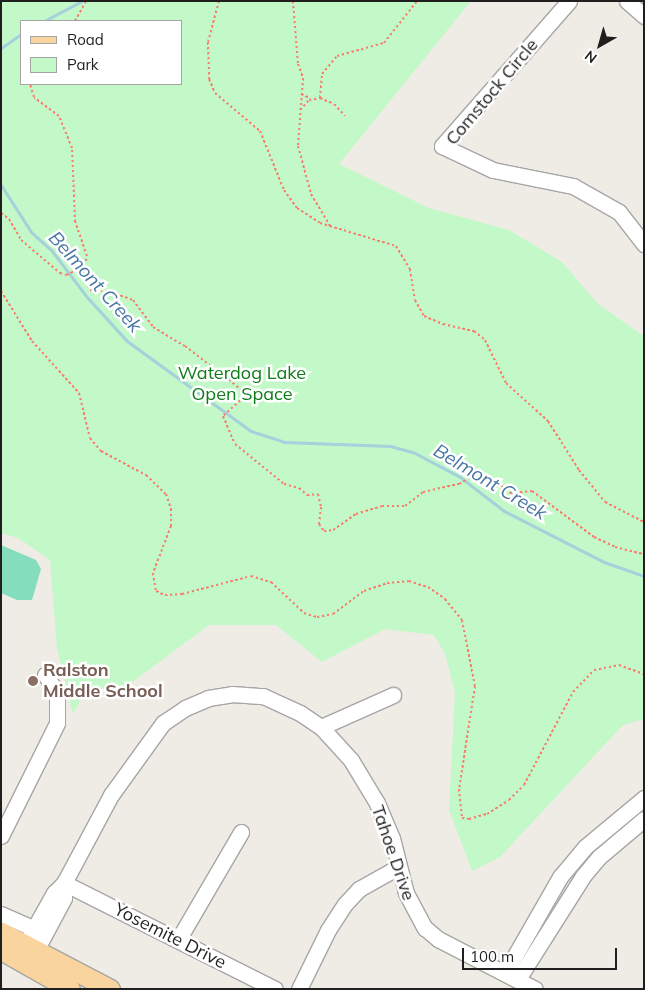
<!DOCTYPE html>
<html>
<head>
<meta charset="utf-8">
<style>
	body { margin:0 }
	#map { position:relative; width:645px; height:990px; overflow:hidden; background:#efece5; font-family:Mulish,sans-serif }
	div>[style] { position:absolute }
	.park>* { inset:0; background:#c3f9c8 }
	.pitch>* { inset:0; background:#84ddbc }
	.stream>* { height:3px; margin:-1.5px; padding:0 1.5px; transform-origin:1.5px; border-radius:1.5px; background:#a6d0dc }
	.path>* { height:2px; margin-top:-1px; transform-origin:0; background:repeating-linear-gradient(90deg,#f87d6e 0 2.5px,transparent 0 5px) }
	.roads { filter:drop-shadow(1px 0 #a6a6a6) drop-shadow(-1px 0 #a6a6a6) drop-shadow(0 1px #a6a6a6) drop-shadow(0 -1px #a6a6a6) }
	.minor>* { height:15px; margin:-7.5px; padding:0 7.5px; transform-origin:7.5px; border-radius:7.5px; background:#fff }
	.major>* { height:19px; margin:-9.5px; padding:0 9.5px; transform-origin:9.5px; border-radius:9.5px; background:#fad49f }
	.dots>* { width:14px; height:14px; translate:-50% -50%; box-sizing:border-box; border:2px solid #fff; border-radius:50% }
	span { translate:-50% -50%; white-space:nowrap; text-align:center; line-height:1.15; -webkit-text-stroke:5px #fff; paint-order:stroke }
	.street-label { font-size:18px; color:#1f1f1f }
	.park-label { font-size:18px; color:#0d7c17 }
	.education-label { font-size:18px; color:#785e54; font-weight:700 }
	.left { translate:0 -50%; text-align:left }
	.water-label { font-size:19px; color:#4977a5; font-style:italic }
	.frame { position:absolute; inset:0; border:2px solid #1f1f1f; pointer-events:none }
	.legend { position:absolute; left:20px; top:20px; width:162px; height:65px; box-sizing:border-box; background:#fff; border:1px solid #a5a5a5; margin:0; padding:6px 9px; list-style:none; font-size:15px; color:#1f1f1f }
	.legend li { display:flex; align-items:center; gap:10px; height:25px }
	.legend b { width:25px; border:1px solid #a5a5a5 }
	.north { position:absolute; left:575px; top:20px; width:50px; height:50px; -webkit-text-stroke:4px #fff; paint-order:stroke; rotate:218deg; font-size:14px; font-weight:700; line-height:20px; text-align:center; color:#1f1f1f }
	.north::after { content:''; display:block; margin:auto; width:18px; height:22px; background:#1f1f1f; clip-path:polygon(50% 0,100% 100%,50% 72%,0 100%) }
	.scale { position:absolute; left:462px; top:948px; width:155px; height:22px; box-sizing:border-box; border:2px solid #1f1f1f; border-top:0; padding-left:6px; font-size:15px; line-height:18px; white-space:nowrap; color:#1f1f1f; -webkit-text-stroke:4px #fff; paint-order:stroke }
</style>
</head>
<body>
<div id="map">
	<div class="park">
		<i style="clip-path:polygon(evenodd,1px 1px,471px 1px,339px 164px,429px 208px,509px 230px,562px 262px,598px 304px,644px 336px,644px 719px,623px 725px,500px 857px,472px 871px,449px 810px,455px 692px,445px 654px,434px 635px,385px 629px,322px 662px,276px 625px,209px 625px,127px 686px,85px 692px,73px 714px,57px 648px,50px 560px,18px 538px,1px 533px,1px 1px,21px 21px,181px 21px,181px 84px,21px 84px,21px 21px)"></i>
	</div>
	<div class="pitch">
		<i style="clip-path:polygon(1px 545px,36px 560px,41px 569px,32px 600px,17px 600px,1px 593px)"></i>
	</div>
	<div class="stream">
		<i style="left:44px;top:21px;width:43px;rotate:-27.8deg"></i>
		<i style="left:1px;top:48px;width:24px;rotate:-35deg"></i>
		<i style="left:1px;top:185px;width:56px;rotate:57.4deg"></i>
		<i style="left:31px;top:232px;width:28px;rotate:42deg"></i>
		<i style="left:52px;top:251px;width:56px;rotate:52.9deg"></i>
		<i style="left:86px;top:296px;width:61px;rotate:47.7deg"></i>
		<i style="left:127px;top:341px;width:153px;rotate:36deg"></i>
		<i style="left:251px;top:431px;width:35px;rotate:18deg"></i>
		<i style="left:284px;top:442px;width:106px;rotate:2.2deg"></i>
		<i style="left:390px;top:446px;width:24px;rotate:15deg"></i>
		<i style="left:413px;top:452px;width:53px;rotate:28deg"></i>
		<i style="left:460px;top:477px;width:56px;rotate:37.7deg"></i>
		<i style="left:504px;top:511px;width:112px;rotate:27deg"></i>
		<i style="left:604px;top:562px;width:42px;rotate:19.3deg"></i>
	</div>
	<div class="path">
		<i style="left:219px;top:1px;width:42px;rotate:105deg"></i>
		<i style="left:208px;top:42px;width:37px;rotate:88deg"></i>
		<i style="left:209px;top:79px;width:15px;rotate:67deg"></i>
		<i style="left:215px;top:93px;width:59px;rotate:40.2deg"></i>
		<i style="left:260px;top:131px;width:64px;rotate:67.9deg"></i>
		<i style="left:284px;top:190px;width:22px;rotate:54deg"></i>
		<i style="left:297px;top:208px;width:27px;rotate:33deg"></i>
		<i style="left:320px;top:223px;width:79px;rotate:16.8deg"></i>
		<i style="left:396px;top:246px;width:27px;rotate:59deg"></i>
		<i style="left:410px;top:269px;width:31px;rotate:81deg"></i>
		<i style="left:415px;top:300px;width:18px;rotate:61deg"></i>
		<i style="left:424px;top:316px;width:21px;rotate:23deg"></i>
		<i style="left:443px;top:324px;width:32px;rotate:13deg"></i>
		<i style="left:474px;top:331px;width:14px;rotate:39deg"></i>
		<i style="left:485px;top:340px;width:48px;rotate:64deg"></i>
		<i style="left:506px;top:383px;width:57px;rotate:42.1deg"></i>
		<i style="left:548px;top:421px;width:58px;rotate:57.7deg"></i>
		<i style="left:579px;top:470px;width:41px;rotate:50.9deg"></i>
		<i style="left:605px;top:502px;width:44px;rotate:27.1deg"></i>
		<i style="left:293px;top:1px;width:63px;rotate:85.5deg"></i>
		<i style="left:298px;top:64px;width:15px;rotate:70deg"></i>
		<i style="left:303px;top:78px;width:68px;rotate:94.2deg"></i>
		<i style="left:298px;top:146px;width:50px;rotate:74.8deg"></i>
		<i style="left:311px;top:194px;width:39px;rotate:59deg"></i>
		<i style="left:75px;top:21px;width:23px;rotate:-61deg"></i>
		<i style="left:301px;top:94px;width:10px;rotate:24deg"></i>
		<i style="left:320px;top:98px;width:24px;rotate:-85deg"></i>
		<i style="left:322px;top:74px;width:23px;rotate:-50deg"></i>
		<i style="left:337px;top:56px;width:49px;rotate:-15.5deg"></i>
		<i style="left:384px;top:43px;width:53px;rotate:-51.8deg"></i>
		<i style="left:300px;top:110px;width:13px;rotate:-48deg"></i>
		<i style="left:309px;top:100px;width:11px;rotate:-10deg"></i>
		<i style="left:320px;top:98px;width:15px;rotate:23deg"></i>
		<i style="left:334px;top:104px;width:16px;rotate:47deg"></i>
		<i style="left:1px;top:213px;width:10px;rotate:37deg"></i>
		<i style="left:9px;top:219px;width:24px;rotate:60deg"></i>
		<i style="left:21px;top:240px;width:51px;rotate:40.2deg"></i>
		<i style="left:60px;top:273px;width:6px;rotate:18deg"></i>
		<i style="left:66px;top:275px;width:10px;rotate:-24deg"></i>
		<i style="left:75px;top:271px;width:15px;rotate:-42deg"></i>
		<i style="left:86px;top:261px;width:5px;rotate:-79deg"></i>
		<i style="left:87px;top:256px;width:36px;rotate:-109deg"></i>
		<i style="left:75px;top:222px;width:74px;rotate:-92.3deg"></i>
		<i style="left:72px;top:148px;width:35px;rotate:-112deg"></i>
		<i style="left:59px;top:116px;width:31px;rotate:-143deg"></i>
		<i style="left:34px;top:97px;width:14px;rotate:-107deg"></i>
		<i style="left:81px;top:267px;width:25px;rotate:69deg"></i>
		<i style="left:90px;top:290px;width:21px;rotate:5deg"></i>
		<i style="left:111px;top:292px;width:23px;rotate:20deg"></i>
		<i style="left:133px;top:300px;width:34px;rotate:53deg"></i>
		<i style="left:153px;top:327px;width:37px;rotate:31deg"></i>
		<i style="left:185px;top:346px;width:73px;rotate:37.8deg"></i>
		<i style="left:243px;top:391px;width:6px;rotate:81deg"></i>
		<i style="left:244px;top:397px;width:28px;rotate:138deg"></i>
		<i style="left:223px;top:416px;width:30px;rotate:67deg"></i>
		<i style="left:235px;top:444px;width:63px;rotate:39.2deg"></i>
		<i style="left:284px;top:484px;width:16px;rotate:15deg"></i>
		<i style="left:299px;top:488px;width:11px;rotate:41deg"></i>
		<i style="left:307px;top:495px;width:11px;rotate:-5deg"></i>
		<i style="left:318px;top:494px;width:13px;rotate:77deg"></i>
		<i style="left:321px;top:507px;width:17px;rotate:97deg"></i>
		<i style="left:319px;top:524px;width:9px;rotate:54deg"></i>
		<i style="left:324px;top:531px;width:9px;rotate:-6deg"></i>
		<i style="left:333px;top:530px;width:28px;rotate:-35deg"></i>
		<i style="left:356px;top:514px;width:27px;rotate:-17deg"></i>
		<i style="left:382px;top:506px;width:23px"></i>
		<i style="left:405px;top:506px;width:23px;rotate:-38deg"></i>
		<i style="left:423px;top:492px;width:37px;rotate:-13deg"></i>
		<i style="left:459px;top:484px;width:17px;rotate:-31deg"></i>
		<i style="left:474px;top:475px;width:20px;rotate:11deg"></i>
		<i style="left:494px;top:479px;width:21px;rotate:41deg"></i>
		<i style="left:510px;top:493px;width:22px;rotate:-5deg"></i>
		<i style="left:532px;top:491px;width:77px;rotate:36.6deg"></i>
		<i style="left:594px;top:537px;width:23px;rotate:25deg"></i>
		<i style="left:615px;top:547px;width:30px;rotate:14deg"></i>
		<i style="left:1px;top:291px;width:59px;rotate:58.2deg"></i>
		<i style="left:32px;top:341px;width:70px;rotate:47.9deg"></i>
		<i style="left:79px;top:393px;width:46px;rotate:76.3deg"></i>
		<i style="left:90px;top:438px;width:17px;rotate:50deg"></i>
		<i style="left:101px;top:451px;width:51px;rotate:28.1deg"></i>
		<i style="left:146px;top:475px;width:28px;rotate:44deg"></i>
		<i style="left:166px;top:494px;width:16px;rotate:72deg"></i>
		<i style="left:171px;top:509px;width:17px;rotate:90deg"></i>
		<i style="left:171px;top:526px;width:50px;rotate:111deg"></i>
		<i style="left:153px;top:573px;width:18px;rotate:81deg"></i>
		<i style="left:156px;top:591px;width:10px;rotate:24deg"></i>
		<i style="left:165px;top:595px;width:17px;rotate:-3deg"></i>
		<i style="left:182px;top:594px;width:71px;rotate:-14.6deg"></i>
		<i style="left:251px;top:576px;width:21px;rotate:17deg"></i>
		<i style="left:271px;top:582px;width:45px;rotate:43.2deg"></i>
		<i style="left:304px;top:613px;width:14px;rotate:17deg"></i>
		<i style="left:317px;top:617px;width:16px;rotate:-11deg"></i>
		<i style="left:333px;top:614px;width:39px;rotate:-37deg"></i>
		<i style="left:364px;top:591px;width:24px;rotate:-19deg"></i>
		<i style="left:387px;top:583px;width:22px;rotate:-5deg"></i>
		<i style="left:409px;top:581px;width:20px;rotate:18deg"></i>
		<i style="left:428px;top:587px;width:21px;rotate:35deg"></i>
		<i style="left:445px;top:599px;width:27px;rotate:51deg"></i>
		<i style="left:462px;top:620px;width:67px;rotate:78.9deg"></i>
		<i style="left:475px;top:686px;width:104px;rotate:98.8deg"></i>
		<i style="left:459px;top:789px;width:29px;rotate:84deg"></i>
		<i style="left:462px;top:818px;width:7px;rotate:8deg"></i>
		<i style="left:469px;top:819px;width:19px;rotate:-16deg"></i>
		<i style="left:487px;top:814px;width:26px;rotate:-32deg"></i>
		<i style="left:509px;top:800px;width:21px;rotate:-45deg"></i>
		<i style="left:524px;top:785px;width:105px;rotate:-62.2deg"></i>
		<i style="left:573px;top:692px;width:30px;rotate:-46deg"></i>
		<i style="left:594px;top:670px;width:25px;rotate:-11deg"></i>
		<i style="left:619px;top:665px;width:27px;rotate:20deg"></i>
	</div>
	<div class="roads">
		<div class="minor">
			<i style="left:569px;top:1px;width:193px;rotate:131.2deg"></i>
			<i style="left:442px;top:146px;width:56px;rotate:25.2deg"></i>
			<i style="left:493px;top:170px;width:82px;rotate:11.3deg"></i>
			<i style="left:573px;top:186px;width:53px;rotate:29.5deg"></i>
			<i style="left:619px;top:212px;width:41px;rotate:52deg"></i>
			<i style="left:627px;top:1px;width:23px;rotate:41deg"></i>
			<i style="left:321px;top:727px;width:79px;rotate:-24deg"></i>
			<i style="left:1px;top:836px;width:126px;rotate:-63.6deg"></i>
			<i style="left:57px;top:723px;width:31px;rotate:-90deg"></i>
			<i style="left:57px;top:692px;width:21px;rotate:-125deg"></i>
			<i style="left:64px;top:883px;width:15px;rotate:90deg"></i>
			<i style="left:64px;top:898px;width:51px;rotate:118.1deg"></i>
			<i style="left:40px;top:943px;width:9px;rotate:153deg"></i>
			<i style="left:32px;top:947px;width:13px;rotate:-94deg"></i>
			<i style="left:31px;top:934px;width:47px;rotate:-60.7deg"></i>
			<i style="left:54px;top:893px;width:14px;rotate:-45deg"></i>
			<i style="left:64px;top:883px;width:100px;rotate:-61.9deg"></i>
			<i style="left:111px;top:795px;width:89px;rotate:-54.2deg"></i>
			<i style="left:163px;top:723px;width:27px;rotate:-34deg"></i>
			<i style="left:185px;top:708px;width:25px;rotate:-23deg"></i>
			<i style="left:208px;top:698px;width:24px;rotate:-9deg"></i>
			<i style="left:232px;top:694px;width:31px;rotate:4deg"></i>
			<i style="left:263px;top:696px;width:41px;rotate:24.7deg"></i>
			<i style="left:300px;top:713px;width:25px;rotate:34deg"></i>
			<i style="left:321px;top:727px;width:45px;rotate:47.7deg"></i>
			<i style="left:351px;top:760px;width:50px;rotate:58.8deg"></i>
			<i style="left:377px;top:803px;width:38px;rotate:67deg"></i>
			<i style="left:392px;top:838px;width:57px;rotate:75.7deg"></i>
			<i style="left:406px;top:893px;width:40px;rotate:62deg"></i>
			<i style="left:425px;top:928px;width:17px;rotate:40deg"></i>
			<i style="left:438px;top:939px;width:109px;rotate:27.3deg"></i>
			<i style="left:64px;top:883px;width:236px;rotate:26.7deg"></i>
			<i style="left:1px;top:914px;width:36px;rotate:24deg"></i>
			<i style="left:178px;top:940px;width:125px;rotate:-59.7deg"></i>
			<i style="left:505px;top:973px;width:111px;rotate:-60.2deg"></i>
			<i style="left:560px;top:877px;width:39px;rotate:-50deg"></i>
			<i style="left:585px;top:847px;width:77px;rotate:-39.7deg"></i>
			<i style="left:518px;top:979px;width:122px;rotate:-57.7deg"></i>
			<i style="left:583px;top:876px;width:25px;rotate:-50deg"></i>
			<i style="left:599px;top:857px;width:59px;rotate:-40.2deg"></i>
			<i style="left:299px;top:989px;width:66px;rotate:-63.8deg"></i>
			<i style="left:328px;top:930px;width:31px;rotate:-57deg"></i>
			<i style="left:345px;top:904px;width:21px;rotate:-47deg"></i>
			<i style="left:359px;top:889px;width:45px;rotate:-29.4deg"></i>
		</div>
		<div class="major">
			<i style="left:1px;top:932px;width:123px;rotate:27.6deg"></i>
			<i style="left:1px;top:950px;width:79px;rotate:29.5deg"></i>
		</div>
	</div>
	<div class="dots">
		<i style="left:33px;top:681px;background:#8d6e63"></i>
	</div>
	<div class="street-label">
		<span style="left:492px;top:92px;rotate:-50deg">Comstock Circle</span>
		<span style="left:393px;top:853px;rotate:71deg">Tahoe Drive</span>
		<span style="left:170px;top:936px;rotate:27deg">Yosemite Drive</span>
	</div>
	<div class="park-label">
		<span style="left:242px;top:384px">Waterdog Lake<br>Open Space</span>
	</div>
	<div class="education-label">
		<span class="left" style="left:43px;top:681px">Ralston<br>Middle School</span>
	</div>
	<div class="water-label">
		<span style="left:95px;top:282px;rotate:48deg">Belmont Creek</span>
		<span style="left:490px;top:482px;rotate:31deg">Belmont Creek</span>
	</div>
	<div class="frame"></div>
	<ul class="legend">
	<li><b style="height:6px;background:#fad49f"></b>Road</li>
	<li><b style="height:14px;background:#c3f9c8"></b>Park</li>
	</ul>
	<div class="north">N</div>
	<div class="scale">100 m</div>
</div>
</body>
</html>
